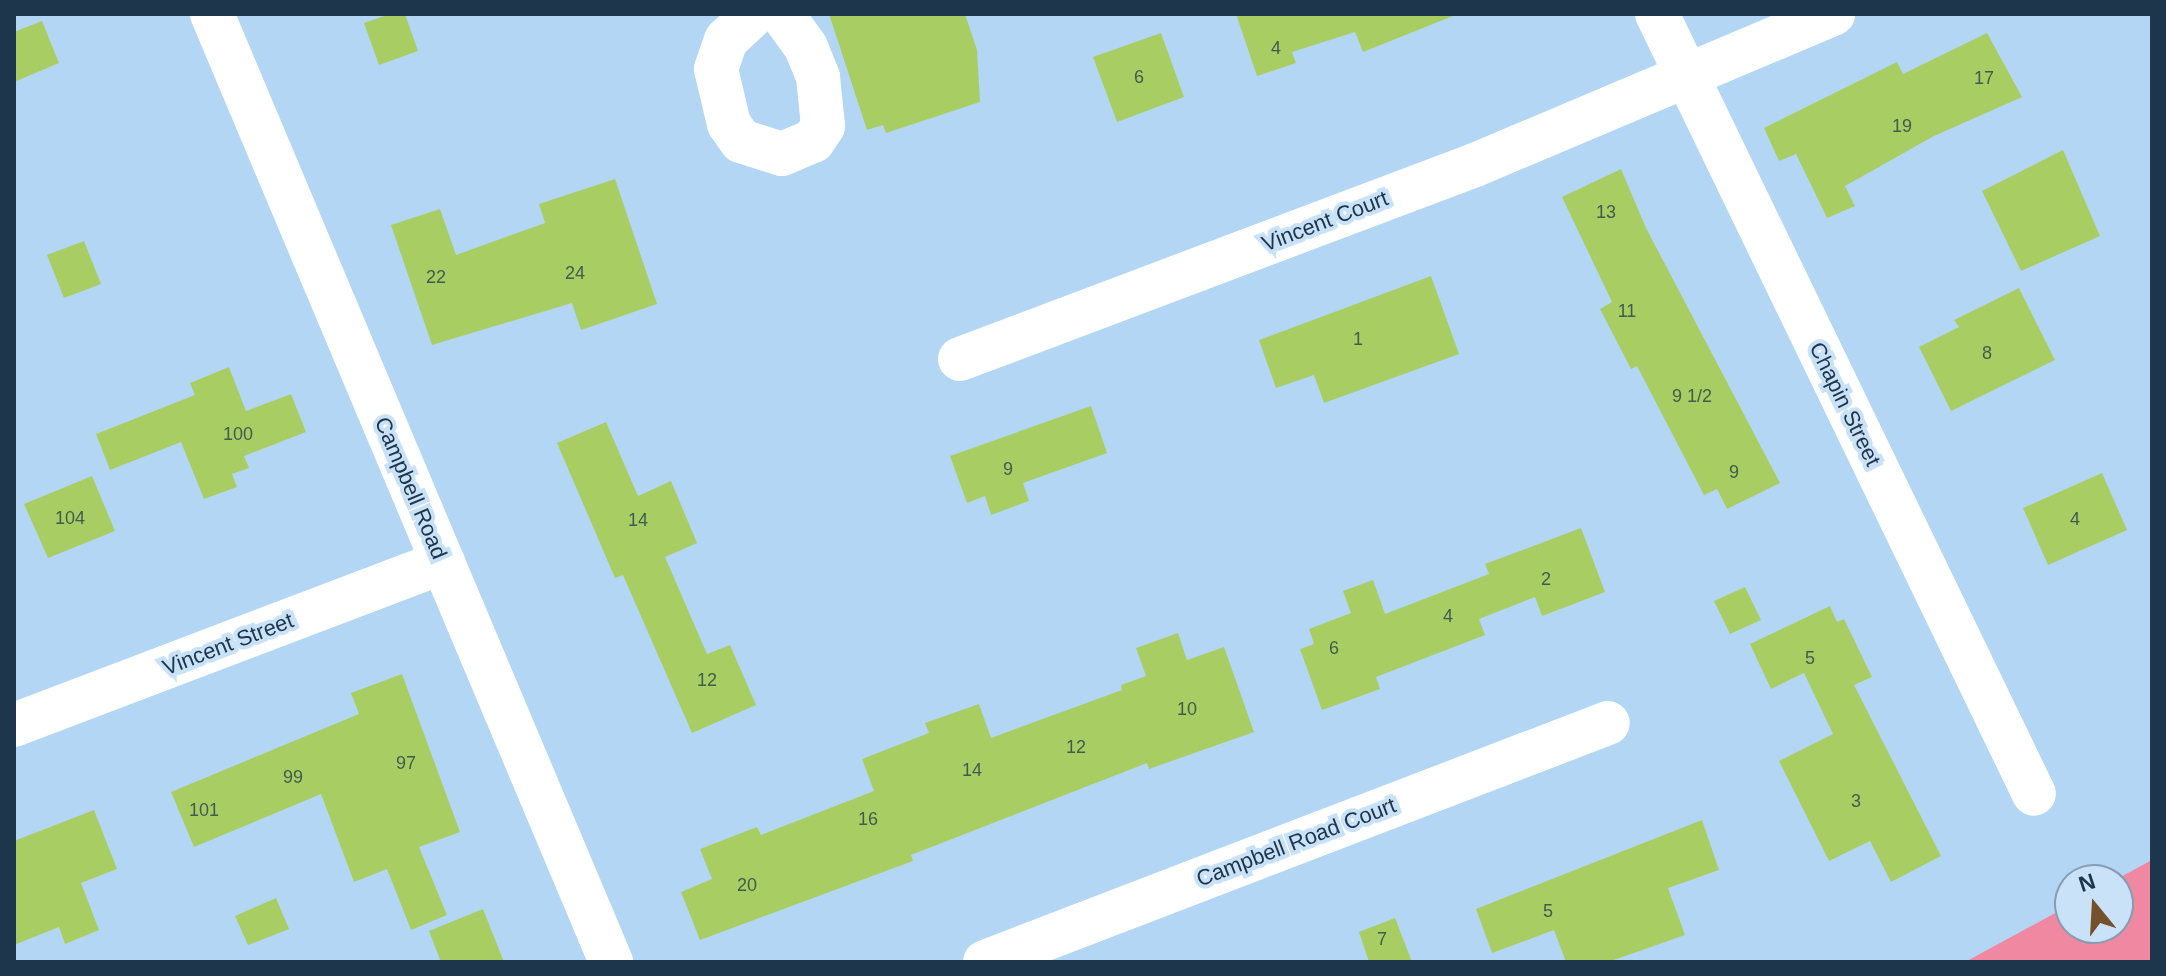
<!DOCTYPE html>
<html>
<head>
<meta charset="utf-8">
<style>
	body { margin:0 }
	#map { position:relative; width:2166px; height:976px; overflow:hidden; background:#b3d6f5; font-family:Helvetica,sans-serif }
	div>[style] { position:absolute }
	.green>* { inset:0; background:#ef88a0 }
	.building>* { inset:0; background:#a8ce63 }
	.minor>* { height:44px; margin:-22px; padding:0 22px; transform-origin:22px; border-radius:22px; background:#fff }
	span { translate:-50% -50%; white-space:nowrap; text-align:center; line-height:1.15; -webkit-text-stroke:8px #cae2f7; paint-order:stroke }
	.number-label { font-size:18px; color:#405c51 }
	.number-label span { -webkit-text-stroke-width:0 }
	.street-label { font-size:22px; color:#1e364b }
	.frame { position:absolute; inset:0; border:16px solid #1e364b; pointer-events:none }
	.north { position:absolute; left:2054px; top:864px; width:80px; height:80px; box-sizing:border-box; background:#cae2f7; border:2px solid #859db2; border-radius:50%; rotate:342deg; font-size:22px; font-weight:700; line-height:32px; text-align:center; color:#1e364b }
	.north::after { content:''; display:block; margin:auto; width:28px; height:36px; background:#75512b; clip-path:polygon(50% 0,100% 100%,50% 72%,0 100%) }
</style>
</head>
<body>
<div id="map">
	<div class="green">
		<i style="clip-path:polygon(2152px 860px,2152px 962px,1965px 962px,2070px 905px,2070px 928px,2118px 928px,2115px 880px)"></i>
	</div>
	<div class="building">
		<i style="clip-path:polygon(390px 14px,405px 14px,418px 51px,379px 65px,364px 23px)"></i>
		<i style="clip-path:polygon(829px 14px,965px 14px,977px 50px,980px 102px,886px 133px,883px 125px,867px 130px)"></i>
		<i style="clip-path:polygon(1236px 14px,1453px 14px,1453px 16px,1363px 52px,1355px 32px,1292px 52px,1296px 63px,1257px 76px)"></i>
		<i style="clip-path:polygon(42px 21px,59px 63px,14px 82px,14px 32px)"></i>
		<i style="clip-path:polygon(1161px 33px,1184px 97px,1117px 122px,1093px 57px)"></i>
		<i style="clip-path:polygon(1987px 33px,2022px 97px,1934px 136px,1845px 186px,1855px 206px,1827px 218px,1796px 154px,1779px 161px,1764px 128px,1897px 62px,1903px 74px)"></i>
		<i style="clip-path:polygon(2063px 150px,2100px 236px,2021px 271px,1982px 191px)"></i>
		<i style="clip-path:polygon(1621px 169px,1646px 228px,1780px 483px,1727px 509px,1717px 489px,1704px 495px,1637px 366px,1631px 369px,1600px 309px,1612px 302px,1562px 197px)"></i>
		<i style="clip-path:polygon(615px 179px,657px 304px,581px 330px,572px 303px,432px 345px,391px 225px,440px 209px,456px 255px,545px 223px,539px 204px)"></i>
		<i style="clip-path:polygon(84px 241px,101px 284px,64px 298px,47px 255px)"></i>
		<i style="clip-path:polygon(1431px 276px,1459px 354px,1324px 403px,1314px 375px,1276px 388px,1259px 340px)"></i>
		<i style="clip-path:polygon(2019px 288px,2055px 360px,1951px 411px,1919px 347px,1959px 327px,1954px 320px)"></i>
		<i style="clip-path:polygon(229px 367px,246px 411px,291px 394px,306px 432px,244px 456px,249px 468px,232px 474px,237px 487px,204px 499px,181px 442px,110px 470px,96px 434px,195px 395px,190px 383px)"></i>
		<i style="clip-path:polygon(1091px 406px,1107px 453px,1023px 483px,1029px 501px,991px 515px,985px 496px,967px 503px,950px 456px)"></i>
		<i style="clip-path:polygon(606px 422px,638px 496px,671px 481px,697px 543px,665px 557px,707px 654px,730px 645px,756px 705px,692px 733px,623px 575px,615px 578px,557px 443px)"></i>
		<i style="clip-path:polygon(2102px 473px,2127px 530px,2048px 565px,2023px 508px)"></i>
		<i style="clip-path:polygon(92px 476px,115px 531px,48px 558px,24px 504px)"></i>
		<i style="clip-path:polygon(1581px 528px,1605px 592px,1542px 616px,1535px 597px,1479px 619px,1485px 635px,1376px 677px,1380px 689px,1322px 710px,1300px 649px,1314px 644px,1309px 629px,1351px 613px,1343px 591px,1373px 580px,1385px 614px,1489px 574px,1485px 564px)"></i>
		<i style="clip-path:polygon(1745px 587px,1761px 620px,1730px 634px,1714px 601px)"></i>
		<i style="clip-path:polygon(1830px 606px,1837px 622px,1844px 619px,1872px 677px,1854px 685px,1941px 856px,1891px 882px,1870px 841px,1829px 861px,1779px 761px,1833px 734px,1804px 673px,1771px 689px,1750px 644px)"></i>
		<i style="clip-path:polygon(1178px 633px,1187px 660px,1224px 647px,1254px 732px,1149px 769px,1147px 763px,911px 855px,913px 861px,700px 940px,681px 892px,712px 879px,700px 849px,757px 827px,761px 835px,874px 791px,862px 759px,929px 733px,925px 723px,979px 704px,991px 738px,1122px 690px,1121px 685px,1146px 676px,1136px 648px)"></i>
		<i style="clip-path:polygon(402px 674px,460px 832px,419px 847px,447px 915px,411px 930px,387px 869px,354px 882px,321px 794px,194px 847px,171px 792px,359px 714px,351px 693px)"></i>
		<i style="clip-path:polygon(94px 810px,117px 869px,81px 883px,99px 930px,65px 944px,59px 927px,14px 945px,14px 841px)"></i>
		<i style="clip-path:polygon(1702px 820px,1719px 870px,1668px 888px,1685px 935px,1608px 962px,1566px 962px,1554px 930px,1492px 953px,1476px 909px)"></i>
		<i style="clip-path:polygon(276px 898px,289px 929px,248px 945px,235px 916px)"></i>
		<i style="clip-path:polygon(483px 909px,504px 962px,441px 962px,429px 931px)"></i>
		<i style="clip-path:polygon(1395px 918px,1412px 962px,1369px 962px,1359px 932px)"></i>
	</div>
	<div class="minor">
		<i style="left:212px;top:14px;width:1029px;rotate:67.17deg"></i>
		<i style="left:754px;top:14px;width:38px;rotate:137deg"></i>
		<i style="left:726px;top:40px;width:31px;rotate:109deg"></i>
		<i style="left:716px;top:69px;width:57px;rotate:76.7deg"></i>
		<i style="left:729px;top:124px;width:21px;rotate:55deg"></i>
		<i style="left:741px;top:141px;width:43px;rotate:17.6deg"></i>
		<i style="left:782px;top:154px;width:34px;rotate:-23deg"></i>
		<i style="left:813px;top:141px;width:18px;rotate:-56deg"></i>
		<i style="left:823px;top:126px;width:49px;rotate:-95.8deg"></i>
		<i style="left:818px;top:77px;width:32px;rotate:-112deg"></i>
		<i style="left:806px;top:47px;width:41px;rotate:-126deg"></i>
		<i style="left:1657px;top:14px;width:866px;rotate:64.2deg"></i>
		<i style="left:960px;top:359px;width:550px;rotate:-20.64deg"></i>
		<i style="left:1475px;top:165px;width:389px;rotate:-22.9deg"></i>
		<i style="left:14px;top:725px;width:459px;rotate:-20.8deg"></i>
		<i style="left:985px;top:962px;width:667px;rotate:-20.99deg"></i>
	</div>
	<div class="number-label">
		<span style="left:1276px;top:48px">4</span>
		<span style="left:1139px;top:77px">6</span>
		<span style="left:1984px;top:78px">17</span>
		<span style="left:1902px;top:126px">19</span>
		<span style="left:1606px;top:212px">13</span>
		<span style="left:575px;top:273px">24</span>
		<span style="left:436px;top:277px">22</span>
		<span style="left:1627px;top:311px">11</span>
		<span style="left:1358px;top:339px">1</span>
		<span style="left:1987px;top:353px">8</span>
		<span style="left:1692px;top:396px">9 1/2</span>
		<span style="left:238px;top:434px">100</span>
		<span style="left:1008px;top:469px">9</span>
		<span style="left:1734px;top:472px">9</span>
		<span style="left:70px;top:518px">104</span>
		<span style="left:2075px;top:519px">4</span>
		<span style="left:638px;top:520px">14</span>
		<span style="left:1546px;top:579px">2</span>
		<span style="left:1448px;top:616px">4</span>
		<span style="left:1334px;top:648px">6</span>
		<span style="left:1810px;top:658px">5</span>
		<span style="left:707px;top:680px">12</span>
		<span style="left:1187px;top:709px">10</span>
		<span style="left:1076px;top:747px">12</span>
		<span style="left:406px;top:763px">97</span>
		<span style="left:972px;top:770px">14</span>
		<span style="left:293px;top:777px">99</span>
		<span style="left:1856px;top:801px">3</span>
		<span style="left:204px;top:810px">101</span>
		<span style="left:868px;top:819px">16</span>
		<span style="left:747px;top:885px">20</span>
		<span style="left:1548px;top:911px">5</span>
		<span style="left:1382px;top:939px">7</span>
	</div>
	<div class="street-label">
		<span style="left:1325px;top:221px;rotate:-21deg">Vincent Court</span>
		<span style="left:1845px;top:404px;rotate:64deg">Chapin Street</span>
		<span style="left:411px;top:488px;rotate:67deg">Campbell Road</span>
		<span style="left:228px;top:644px;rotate:-21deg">Vincent Street</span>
		<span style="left:1296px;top:842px;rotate:-21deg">Campbell Road Court</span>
	</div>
	<div class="frame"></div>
	<div class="north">N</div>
</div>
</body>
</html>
